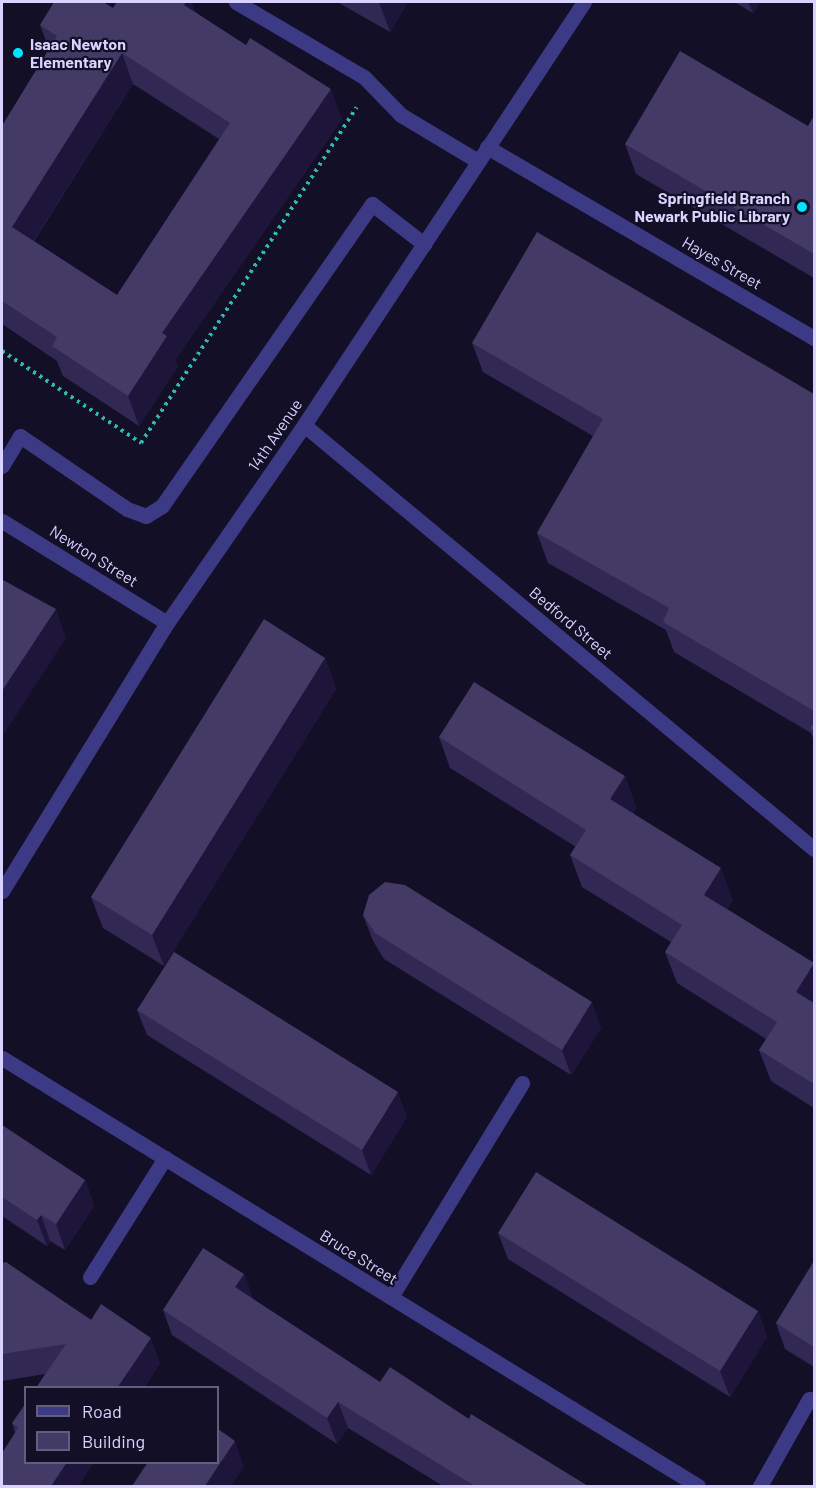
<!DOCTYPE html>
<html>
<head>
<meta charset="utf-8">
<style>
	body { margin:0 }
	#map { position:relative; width:816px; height:1488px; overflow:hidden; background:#130f26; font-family:Barlow,sans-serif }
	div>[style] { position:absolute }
	.path>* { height:4px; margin-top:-2px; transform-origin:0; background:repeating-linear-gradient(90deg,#2fb8b0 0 3px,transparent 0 7.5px) }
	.minor>* { height:15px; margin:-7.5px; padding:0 7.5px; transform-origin:7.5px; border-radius:7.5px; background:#3d3a85 }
	.wall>* { inset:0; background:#312854 }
	.shaded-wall>* { inset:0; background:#1d163a }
	.building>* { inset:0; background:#433a66 }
	.dots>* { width:16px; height:16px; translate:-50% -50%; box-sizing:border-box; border:3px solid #130f26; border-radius:50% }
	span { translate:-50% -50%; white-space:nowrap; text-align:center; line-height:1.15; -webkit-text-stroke:4.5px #130f26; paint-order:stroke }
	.poi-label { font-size:16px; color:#d9d4ff; font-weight:700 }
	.left { translate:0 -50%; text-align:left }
	.right { translate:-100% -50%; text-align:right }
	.street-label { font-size:16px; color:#d9d4ff }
	.frame { position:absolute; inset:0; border:3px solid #d9d4ff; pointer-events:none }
	.legend { position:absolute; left:24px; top:1386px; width:195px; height:78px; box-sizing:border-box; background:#130f26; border:2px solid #625e7d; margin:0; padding:8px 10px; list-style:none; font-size:18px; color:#d9d4ff }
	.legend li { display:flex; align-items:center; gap:12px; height:30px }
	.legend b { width:30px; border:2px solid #625e7d }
</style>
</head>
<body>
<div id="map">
	<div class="path">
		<i style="left:2px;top:351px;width:167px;rotate:33.5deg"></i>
		<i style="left:141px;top:443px;width:399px;rotate:-57.3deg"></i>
	</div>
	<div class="minor">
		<i style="left:236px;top:2px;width:148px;rotate:30.4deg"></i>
		<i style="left:364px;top:77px;width:53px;rotate:45.8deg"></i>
		<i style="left:401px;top:115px;width:90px;rotate:30.9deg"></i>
		<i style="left:487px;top:147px;width:379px;rotate:30.3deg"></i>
		<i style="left:304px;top:425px;width:663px;rotate:39.74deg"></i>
		<i style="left:2px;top:466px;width:35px;rotate:-59deg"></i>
		<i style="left:20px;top:436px;width:130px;rotate:34.3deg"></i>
		<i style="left:127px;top:509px;width:20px;rotate:20deg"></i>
		<i style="left:146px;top:516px;width:19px;rotate:-32deg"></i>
		<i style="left:162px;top:506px;width:368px;rotate:-55.2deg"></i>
		<i style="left:372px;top:204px;width:66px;rotate:37.6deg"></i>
		<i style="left:2px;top:521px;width:194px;rotate:31.7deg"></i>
		<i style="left:2px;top:891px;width:315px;rotate:-58.4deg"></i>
		<i style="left:167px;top:623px;width:241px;rotate:-55.3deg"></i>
		<i style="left:304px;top:425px;width:507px;rotate:-56.5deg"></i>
		<i style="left:2px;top:1058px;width:817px;rotate:31.59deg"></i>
		<i style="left:90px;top:1277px;width:141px;rotate:-57.8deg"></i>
		<i style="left:391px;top:1297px;width:251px;rotate:-58.5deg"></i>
		<i style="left:760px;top:1486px;width:100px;rotate:-60.6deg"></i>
	</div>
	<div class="wall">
		<i style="clip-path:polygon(evenodd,117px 2px,191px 2px,195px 12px,342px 119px,175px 360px,178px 366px,139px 426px,63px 376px,57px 361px,2px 324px,2px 126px,49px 49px,40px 25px,113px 8px,117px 2px,133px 84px,219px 139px,117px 295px,34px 241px,133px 84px)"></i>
		<i style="clip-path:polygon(337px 2px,408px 2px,390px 32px)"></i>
		<i style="clip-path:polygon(734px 2px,760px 2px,753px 13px)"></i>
		<i style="clip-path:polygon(814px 116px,814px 278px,636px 174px,625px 144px,808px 126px)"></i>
		<i style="clip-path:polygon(472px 343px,814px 394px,814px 741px,811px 733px,674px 652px,666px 630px,548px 563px,537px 533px,593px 436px,483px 372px)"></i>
		<i style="clip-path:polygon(325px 658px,336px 689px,164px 966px,103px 928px,91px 897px)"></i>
		<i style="clip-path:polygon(439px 737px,625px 776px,636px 808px,633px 813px,733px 900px,727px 909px,814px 963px,814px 1108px,771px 1081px,759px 1050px,766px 1039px,677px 983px,665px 952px,671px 942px,582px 887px,570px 855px,576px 847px,450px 768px)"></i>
		<i style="clip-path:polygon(363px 915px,601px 1028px,571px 1075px,384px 959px,373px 941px)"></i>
		<i style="clip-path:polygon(137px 1010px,407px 1117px,371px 1175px,147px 1035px)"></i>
		<i style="clip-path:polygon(2px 1125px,85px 1180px,94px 1206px,65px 1250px,50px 1241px,47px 1246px,2px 1216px)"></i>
		<i style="clip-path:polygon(498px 1233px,758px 1311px,767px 1337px,730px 1397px,508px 1259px)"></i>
		<i style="clip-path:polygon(814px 1261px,814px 1367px,785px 1349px,776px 1323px)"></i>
		<i style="clip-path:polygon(2px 1263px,160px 1363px,144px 1388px,36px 1388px,45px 1374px,2px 1381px)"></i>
		<i style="clip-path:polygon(244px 1274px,253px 1299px,380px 1382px,469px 1419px,588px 1486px,443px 1486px,348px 1428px,337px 1444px,172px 1335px,163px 1310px)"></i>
		<i style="clip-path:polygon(12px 1423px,94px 1462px,78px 1486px,2px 1486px,15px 1433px)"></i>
	</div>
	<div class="shaded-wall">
		<i style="clip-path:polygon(186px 2px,191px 2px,200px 26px,184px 5px)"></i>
		<i style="clip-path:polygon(379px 2px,408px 2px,390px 32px)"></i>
		<i style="clip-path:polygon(748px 2px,760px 2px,753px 13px)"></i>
		<i style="clip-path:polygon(122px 53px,133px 84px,23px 257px,12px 227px)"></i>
		<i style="clip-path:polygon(331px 89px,342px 119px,175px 360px,178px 366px,139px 426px,128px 396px,162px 333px)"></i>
		<i style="clip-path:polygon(56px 609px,66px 638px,2px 737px,2px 691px)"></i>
		<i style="clip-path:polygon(325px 658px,336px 689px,164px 966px,152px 935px)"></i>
		<i style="clip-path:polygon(625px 776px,636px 808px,622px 830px,610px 799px)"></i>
		<i style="clip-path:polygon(721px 868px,733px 900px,716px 926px,704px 895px)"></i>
		<i style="clip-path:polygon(814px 963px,814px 1012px,796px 992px)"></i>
		<i style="clip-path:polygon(592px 1002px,601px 1028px,571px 1075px,562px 1050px)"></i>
		<i style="clip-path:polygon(398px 1092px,407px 1117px,371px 1175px,362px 1150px)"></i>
		<i style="clip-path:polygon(85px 1180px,94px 1206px,65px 1250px,56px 1224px)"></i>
		<i style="clip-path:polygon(41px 1215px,50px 1241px,47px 1246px,37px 1220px)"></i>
		<i style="clip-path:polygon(244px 1274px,253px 1299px,235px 1287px)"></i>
		<i style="clip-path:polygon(758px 1311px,767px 1337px,730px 1397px,720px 1371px)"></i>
		<i style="clip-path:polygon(151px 1338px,160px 1363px,144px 1388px,117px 1388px)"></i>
		<i style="clip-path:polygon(338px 1402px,348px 1428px,337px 1444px,327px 1418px)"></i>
		<i style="clip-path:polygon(235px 1441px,244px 1467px,231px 1486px,205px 1486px)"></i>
		<i style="clip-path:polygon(67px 1462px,94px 1462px,78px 1486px,51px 1486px)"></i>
	</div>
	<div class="building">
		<i style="clip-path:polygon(evenodd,54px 2px,103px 2px,113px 8px,117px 2px,186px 2px,184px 5px,246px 45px,250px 38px,331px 89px,162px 333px,167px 336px,128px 396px,52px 346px,57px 337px,2px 301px,2px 126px,57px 36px,40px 25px,54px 2px,122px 53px,230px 123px,117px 295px,12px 227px,122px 53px)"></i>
		<i style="clip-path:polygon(680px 51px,808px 126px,814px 116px,814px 254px,625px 144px)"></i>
		<i style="clip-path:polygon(537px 232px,814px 394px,814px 711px,663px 622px,669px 608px,537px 533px,603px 419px,472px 343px)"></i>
		<i style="clip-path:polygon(3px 580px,56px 609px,2px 691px,2px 583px)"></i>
		<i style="clip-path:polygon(264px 619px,325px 658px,152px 935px,91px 897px)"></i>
		<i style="clip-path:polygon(474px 682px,625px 776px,610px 799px,721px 868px,704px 895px,814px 963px,796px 992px,814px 1003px,814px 1084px,759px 1050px,777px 1022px,665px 952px,682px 925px,570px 855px,586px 830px,439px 737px)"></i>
		<i style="clip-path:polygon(814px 722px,814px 732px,810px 728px)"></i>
		<i style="clip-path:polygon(385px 882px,405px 885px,592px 1002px,562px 1050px,375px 933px,363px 915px,369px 895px)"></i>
		<i style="clip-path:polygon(174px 952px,398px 1092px,362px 1150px,137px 1010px)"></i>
		<i style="clip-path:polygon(2px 1125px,85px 1180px,56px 1224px,41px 1215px,37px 1220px,2px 1197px)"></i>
		<i style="clip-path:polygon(536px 1172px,758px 1311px,720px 1371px,498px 1233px)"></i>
		<i style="clip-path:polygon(203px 1248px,244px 1274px,235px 1287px,380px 1382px,390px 1367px,469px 1419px,471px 1414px,588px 1486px,475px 1486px,338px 1402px,327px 1418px,163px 1310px)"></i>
		<i style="clip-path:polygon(814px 1261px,814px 1347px,776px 1323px)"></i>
		<i style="clip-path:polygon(6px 1262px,91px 1320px,101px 1304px,151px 1338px,117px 1388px,36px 1388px,66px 1344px,2px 1354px,2px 1263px)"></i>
		<i style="clip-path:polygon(26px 1403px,26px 1462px,67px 1462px,51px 1486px,2px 1486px,2px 1453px,18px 1428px,12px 1423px)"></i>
		<i style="clip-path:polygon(218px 1429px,235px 1441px,205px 1486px,132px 1486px,148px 1462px,218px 1462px)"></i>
	</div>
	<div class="dots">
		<i style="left:18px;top:53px;background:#00e5ff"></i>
		<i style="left:802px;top:207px;background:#00e5ff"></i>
	</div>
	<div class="poi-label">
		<span class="left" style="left:30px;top:53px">Isaac Newton<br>Elementary</span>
		<span class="right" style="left:790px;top:207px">Springfield Branch<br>Newark Public Library</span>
	</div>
	<div class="street-label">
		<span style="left:722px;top:263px;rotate:30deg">Hayes Street</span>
		<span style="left:275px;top:435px;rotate:-56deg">14th Avenue</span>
		<span style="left:94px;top:556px;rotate:32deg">Newton Street</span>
		<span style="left:571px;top:623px;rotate:40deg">Bedford Street</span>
		<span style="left:359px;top:1257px;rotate:32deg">Bruce Street</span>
	</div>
	<div class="frame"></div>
	<ul class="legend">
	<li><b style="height:8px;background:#3d3a85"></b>Road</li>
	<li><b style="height:16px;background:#433a66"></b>Building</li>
	</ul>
</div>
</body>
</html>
